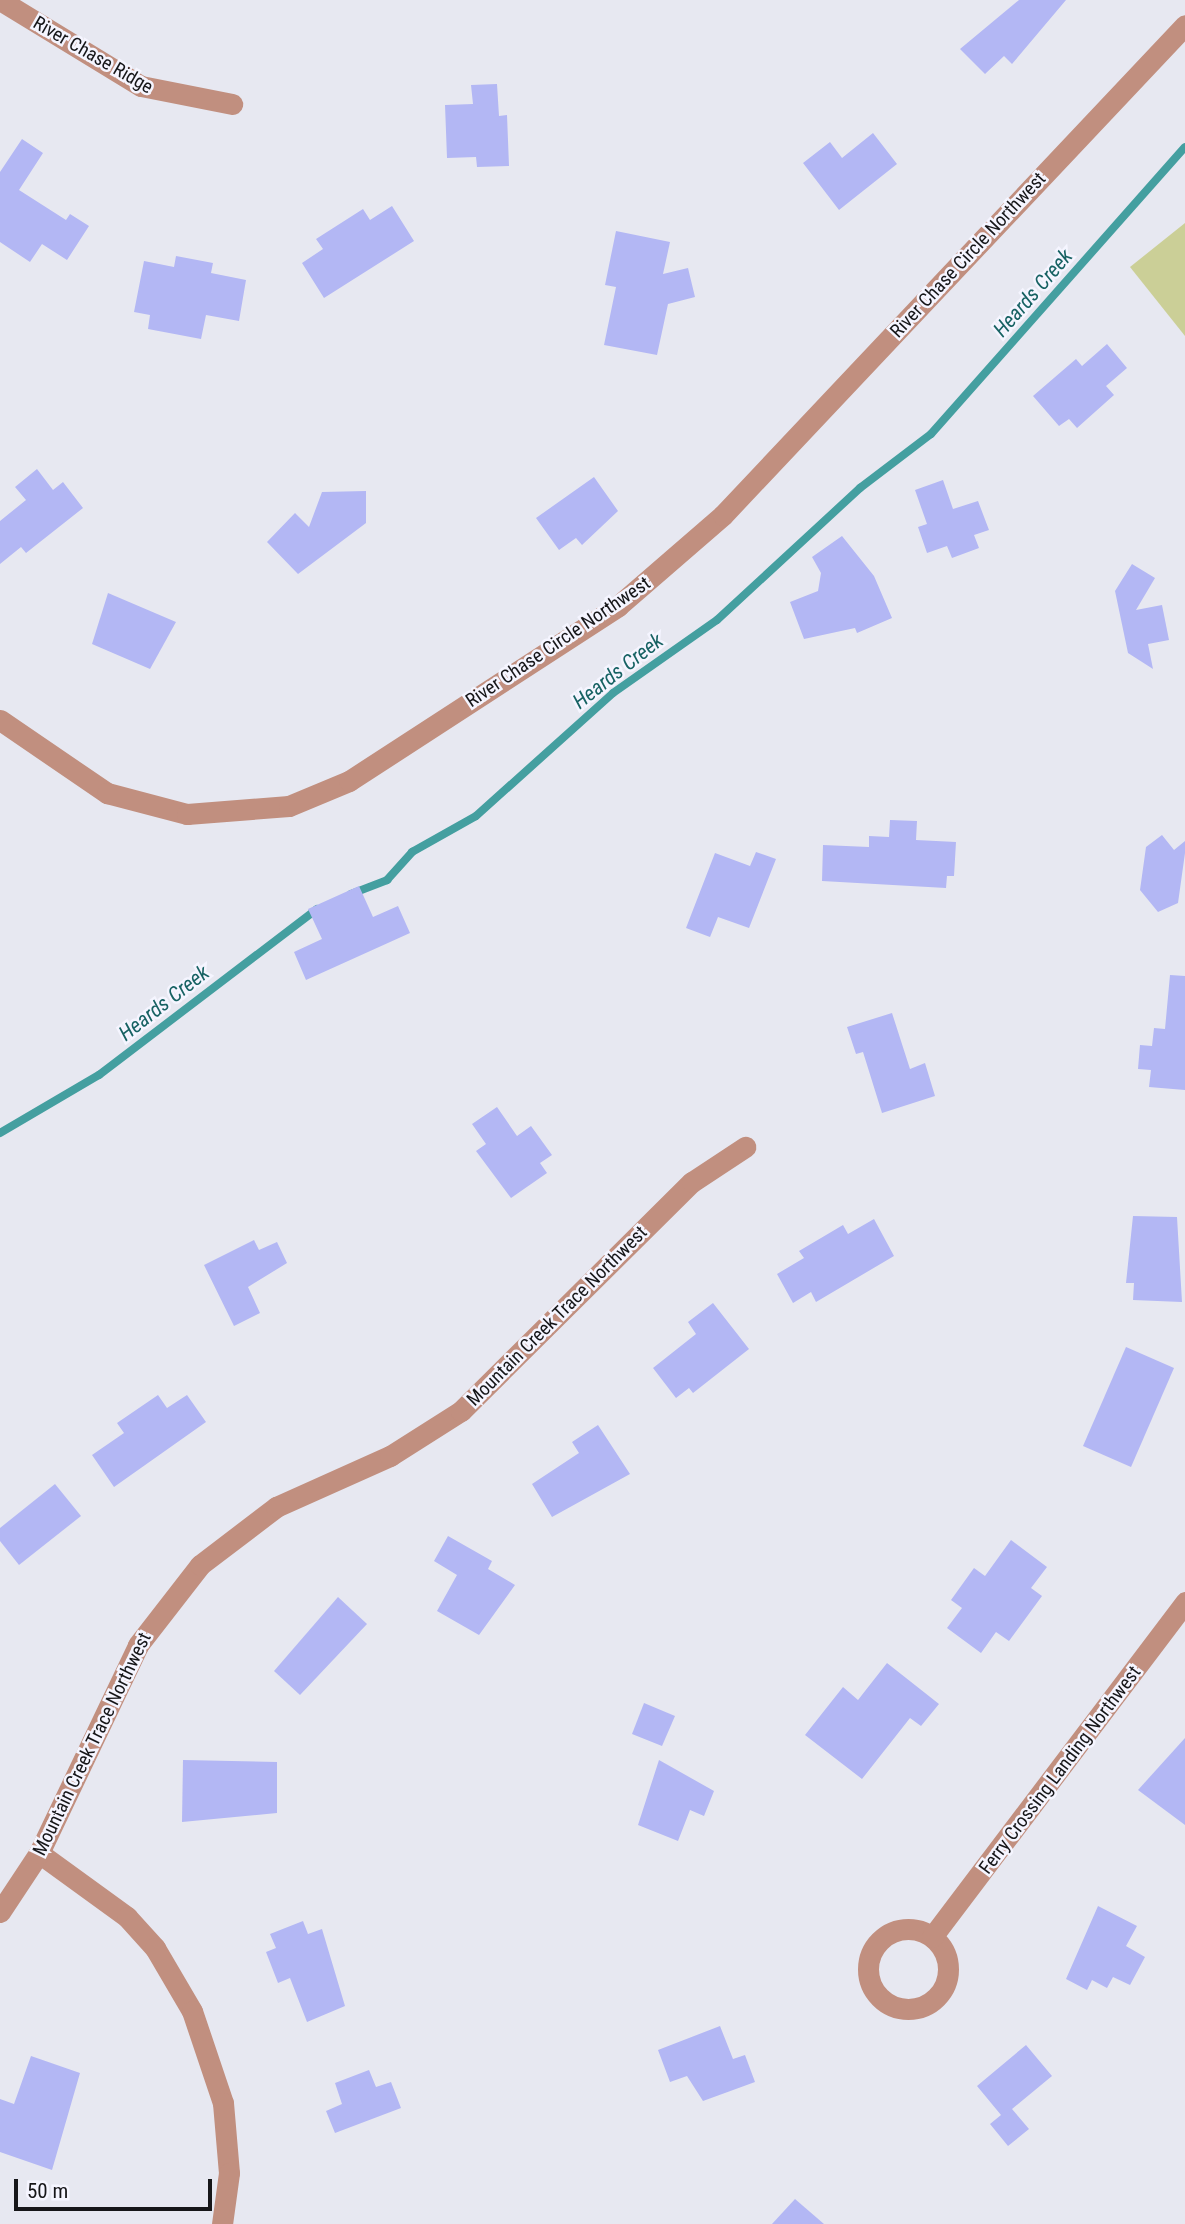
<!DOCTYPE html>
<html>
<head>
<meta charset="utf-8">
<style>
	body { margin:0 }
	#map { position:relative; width:1185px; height:2224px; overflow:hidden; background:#e7e8f1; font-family:"Roboto Condensed",sans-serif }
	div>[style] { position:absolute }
	.green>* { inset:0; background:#cbcf97 }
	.stream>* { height:8px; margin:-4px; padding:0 4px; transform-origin:4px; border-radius:4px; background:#449fa0 }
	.building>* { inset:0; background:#b3b7f4 }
	.minor>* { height:21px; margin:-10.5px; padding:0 10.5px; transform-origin:10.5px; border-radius:10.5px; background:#c18f7f }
	.minor>.ring { margin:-10.5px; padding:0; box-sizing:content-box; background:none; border:21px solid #c18f7f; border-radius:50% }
	span { translate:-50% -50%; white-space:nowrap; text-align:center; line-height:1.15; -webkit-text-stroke:5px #f5f5ff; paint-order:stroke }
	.street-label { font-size:19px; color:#161619 }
	.water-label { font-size:21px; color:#176263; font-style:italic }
	.scale { position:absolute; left:14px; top:2179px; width:198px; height:32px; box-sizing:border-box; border:4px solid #161619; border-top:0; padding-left:9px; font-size:21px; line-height:24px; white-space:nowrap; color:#161619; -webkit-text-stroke:5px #f5f5ff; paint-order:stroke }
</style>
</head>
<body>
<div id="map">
	<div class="green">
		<i style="clip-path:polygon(1185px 223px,1185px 336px,1130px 267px)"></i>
	</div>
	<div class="stream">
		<i style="left:351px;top:894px;width:39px;rotate:-21deg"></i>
		<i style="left:387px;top:880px;width:38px;rotate:-48deg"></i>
		<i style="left:412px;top:852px;width:73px;rotate:-29.4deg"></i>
		<i style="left:476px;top:816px;width:184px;rotate:-41.9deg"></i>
		<i style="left:613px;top:693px;width:127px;rotate:-35.1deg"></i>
		<i style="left:717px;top:620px;width:195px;rotate:-42.7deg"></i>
		<i style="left:860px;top:488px;width:89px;rotate:-37.3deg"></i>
		<i style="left:931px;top:434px;width:383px;rotate:-48.5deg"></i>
		<i style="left:0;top:1133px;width:115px;rotate:-30.4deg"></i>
		<i style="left:99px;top:1075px;width:274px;rotate:-37.3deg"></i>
	</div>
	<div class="building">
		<i style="clip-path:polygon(1019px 0,1066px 0,1012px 64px,1004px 56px,985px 74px,960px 49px)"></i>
		<i style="clip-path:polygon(497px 84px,499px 116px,507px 115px,509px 166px,477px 167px,476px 157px,447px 158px,445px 105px,473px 104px,471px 85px)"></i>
		<i style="clip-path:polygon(873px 133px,897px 164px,839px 210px,803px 163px,830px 142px,842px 158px)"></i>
		<i style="clip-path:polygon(22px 139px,43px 153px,19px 190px,66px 220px,70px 214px,89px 226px,67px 260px,42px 244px,30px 262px,0 242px,0 172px)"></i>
		<i style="clip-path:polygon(392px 206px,414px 241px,324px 298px,302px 263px,323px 249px,316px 239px,363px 209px,370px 220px)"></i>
		<i style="clip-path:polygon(616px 231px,670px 242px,663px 274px,688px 268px,695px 297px,668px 304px,657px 355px,604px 345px,616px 287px,605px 285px)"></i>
		<i style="clip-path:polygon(176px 256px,213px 263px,211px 273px,246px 280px,239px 321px,206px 315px,201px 339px,148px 329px,150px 315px,134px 312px,144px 261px,174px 267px)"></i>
		<i style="clip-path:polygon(1107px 344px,1127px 368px,1106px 386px,1114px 395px,1077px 428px,1069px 419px,1059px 426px,1033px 396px,1076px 359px,1082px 366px)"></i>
		<i style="clip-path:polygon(37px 469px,53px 490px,63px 482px,83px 508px,26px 553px,21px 547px,0 564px,0 521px,26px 500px,15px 487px)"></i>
		<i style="clip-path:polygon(594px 477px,618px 511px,582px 545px,576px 538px,559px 550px,536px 518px)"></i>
		<i style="clip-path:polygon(943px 480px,953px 509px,978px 501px,989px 530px,974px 535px,979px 548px,952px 558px,947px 546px,927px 553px,918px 527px,927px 524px,915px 490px)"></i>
		<i style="clip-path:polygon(366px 491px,366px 523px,298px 574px,267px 542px,295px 513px,309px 527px,322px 492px)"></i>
		<i style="clip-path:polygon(842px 536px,874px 576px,892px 618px,857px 633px,855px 628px,804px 639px,790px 602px,818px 591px,821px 573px,812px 557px)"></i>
		<i style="clip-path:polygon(1132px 564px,1155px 578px,1136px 610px,1162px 605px,1169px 640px,1148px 644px,1153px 669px,1128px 653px,1115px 591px)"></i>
		<i style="clip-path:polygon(108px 593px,176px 622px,150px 669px,92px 644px)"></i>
		<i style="clip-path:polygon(890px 820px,917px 821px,916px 840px,956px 842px,954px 876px,947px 876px,946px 888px,822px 881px,823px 845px,869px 847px,869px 836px,889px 837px)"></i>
		<i style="clip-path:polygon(1162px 835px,1174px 850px,1185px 841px,1185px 853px,1178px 903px,1158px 912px,1140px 890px,1146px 847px)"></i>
		<i style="clip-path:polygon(756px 852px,776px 859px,749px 928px,718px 917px,710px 937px,686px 928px,715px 853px,750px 866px)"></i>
		<i style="clip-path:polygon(359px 886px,373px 917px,398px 906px,410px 933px,306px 980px,294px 952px,322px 939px,308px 909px)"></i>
		<i style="clip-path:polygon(1170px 975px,1185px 976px,1185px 1090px,1149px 1087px,1151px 1070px,1138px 1069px,1140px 1045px,1152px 1046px,1154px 1028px,1165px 1029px)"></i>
		<i style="clip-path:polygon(892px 1013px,910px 1069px,925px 1063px,935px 1096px,882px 1113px,863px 1052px,856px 1054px,847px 1027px)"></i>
		<i style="clip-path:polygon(497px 1107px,517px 1136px,531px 1126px,552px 1155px,540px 1163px,547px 1173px,511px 1198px,476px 1151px,486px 1144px,472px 1124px)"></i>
		<i style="clip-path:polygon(1133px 1216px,1177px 1217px,1182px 1302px,1133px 1300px,1134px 1283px,1126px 1283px)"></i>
		<i style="clip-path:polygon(874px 1219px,894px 1256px,816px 1302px,811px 1292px,793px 1303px,777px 1274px,804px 1258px,799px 1251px,843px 1225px,848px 1234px)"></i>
		<i style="clip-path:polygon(254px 1240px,259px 1250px,277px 1242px,287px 1263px,248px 1287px,260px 1313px,234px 1326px,204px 1265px)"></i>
		<i style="clip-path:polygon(713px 1303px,749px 1349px,693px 1393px,689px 1388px,676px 1398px,653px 1368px,696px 1334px,688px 1322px)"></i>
		<i style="clip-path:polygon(1126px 1347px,1174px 1368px,1131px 1467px,1083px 1446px)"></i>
		<i style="clip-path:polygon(158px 1395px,167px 1408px,187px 1395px,206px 1422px,114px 1487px,92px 1455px,124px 1433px,117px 1423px)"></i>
		<i style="clip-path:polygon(598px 1425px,630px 1474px,552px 1517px,532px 1484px,579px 1453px,572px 1442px)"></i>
		<i style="clip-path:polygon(55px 1484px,81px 1516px,19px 1565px,0 1541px,0 1528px)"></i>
		<i style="clip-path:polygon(448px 1536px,492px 1561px,488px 1569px,515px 1585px,479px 1635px,437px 1611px,457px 1575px,434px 1561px)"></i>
		<i style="clip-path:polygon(1011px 1540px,1047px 1567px,1031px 1588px,1042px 1596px,1009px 1641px,996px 1632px,981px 1653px,947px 1628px,962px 1608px,951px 1600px,974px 1568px,985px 1576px)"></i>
		<i style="clip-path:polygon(338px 1597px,367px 1624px,300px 1695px,274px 1671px)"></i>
		<i style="clip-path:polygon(887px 1663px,939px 1704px,921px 1726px,910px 1718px,862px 1779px,805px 1735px,843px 1687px,858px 1700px)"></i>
		<i style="clip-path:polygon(644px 1703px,675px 1716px,662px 1746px,632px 1734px)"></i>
		<i style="clip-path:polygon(1185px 1738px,1185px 1825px,1138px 1790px)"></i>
		<i style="clip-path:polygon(183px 1760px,277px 1762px,277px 1813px,182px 1822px)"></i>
		<i style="clip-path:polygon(659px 1760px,714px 1791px,704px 1816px,690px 1810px,678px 1841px,638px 1825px)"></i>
		<i style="clip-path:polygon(1098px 1906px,1137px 1926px,1126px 1946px,1145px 1957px,1130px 1985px,1113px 1977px,1107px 1988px,1092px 1980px,1087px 1990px,1066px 1979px)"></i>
		<i style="clip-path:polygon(303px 1921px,308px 1934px,322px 1929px,345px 2006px,307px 2022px,290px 1978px,278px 1983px,266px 1952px,276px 1948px,270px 1934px)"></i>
		<i style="clip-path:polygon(720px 2026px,733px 2059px,745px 2055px,755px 2082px,703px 2101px,687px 2076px,670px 2082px,658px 2050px)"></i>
		<i style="clip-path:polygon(1026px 2045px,1052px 2076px,1012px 2109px,1029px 2129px,1008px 2146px,990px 2124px,1001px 2115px,977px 2086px)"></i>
		<i style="clip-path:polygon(31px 2056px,80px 2073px,52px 2170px,0 2152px,0 2099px,14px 2104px)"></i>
		<i style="clip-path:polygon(369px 2070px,376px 2087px,391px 2082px,401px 2108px,335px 2133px,326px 2111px,342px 2104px,335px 2083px)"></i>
		<i style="clip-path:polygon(795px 2199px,824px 2224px,772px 2224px)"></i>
	</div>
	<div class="minor">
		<i style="left:0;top:0;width:165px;rotate:31.4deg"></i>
		<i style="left:141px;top:86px;width:93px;rotate:11.2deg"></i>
		<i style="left:0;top:720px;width:130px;rotate:34.3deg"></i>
		<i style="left:107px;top:793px;width:83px;rotate:14.7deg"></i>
		<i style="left:187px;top:814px;width:102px;rotate:-4.5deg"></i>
		<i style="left:289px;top:806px;width:65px;rotate:-22.6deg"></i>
		<i style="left:349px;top:781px;width:321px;rotate:-33deg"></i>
		<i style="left:618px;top:606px;width:139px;rotate:-40.9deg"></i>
		<i style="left:723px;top:515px;width:673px;rotate:-46.68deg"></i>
		<i style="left:39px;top:1853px;width:109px;rotate:36deg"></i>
		<i style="left:127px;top:1917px;width:42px;rotate:47.9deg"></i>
		<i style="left:155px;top:1948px;width:73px;rotate:59.6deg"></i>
		<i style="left:192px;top:2011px;width:97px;rotate:71.4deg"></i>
		<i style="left:223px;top:2103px;width:70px;rotate:85.1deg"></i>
		<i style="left:229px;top:2173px;width:51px;rotate:97.8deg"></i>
		<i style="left:0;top:1912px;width:71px;rotate:-56.5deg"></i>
		<i style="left:39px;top:1853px;width:230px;rotate:-64.5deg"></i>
		<i style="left:138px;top:1645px;width:101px;rotate:-52.2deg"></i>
		<i style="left:200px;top:1565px;width:96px;rotate:-37.3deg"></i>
		<i style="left:276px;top:1507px;width:125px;rotate:-24.1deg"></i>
		<i style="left:390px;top:1456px;width:84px;rotate:-32.4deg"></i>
		<i style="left:461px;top:1411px;width:325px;rotate:-44.8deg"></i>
		<i style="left:692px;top:1182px;width:64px;rotate:-33.4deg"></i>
		<i class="ring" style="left:868px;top:1929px;width:59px;height:59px"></i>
		<i style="left:932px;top:1937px;width:420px;rotate:-52.9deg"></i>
	</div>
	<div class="street-label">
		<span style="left:93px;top:55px;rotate:30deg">River Chase Ridge</span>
		<span style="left:968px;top:255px;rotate:-47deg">River Chase Circle Northwest</span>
		<span style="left:558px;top:642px;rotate:-34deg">River Chase Circle Northwest</span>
		<span style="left:557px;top:1316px;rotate:-45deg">Mountain Creek Trace Northwest</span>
		<span style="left:92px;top:1744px;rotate:-64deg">Mountain Creek Trace Northwest</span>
		<span style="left:1060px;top:1770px;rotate:-53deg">Ferry Crossing Landing Northwest</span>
	</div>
	<div class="water-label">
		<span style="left:1033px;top:293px;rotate:-49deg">Heards Creek</span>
		<span style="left:618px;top:671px;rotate:-38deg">Heards Creek</span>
		<span style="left:164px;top:1003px;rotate:-38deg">Heards Creek</span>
	</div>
	<div class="scale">50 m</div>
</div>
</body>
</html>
